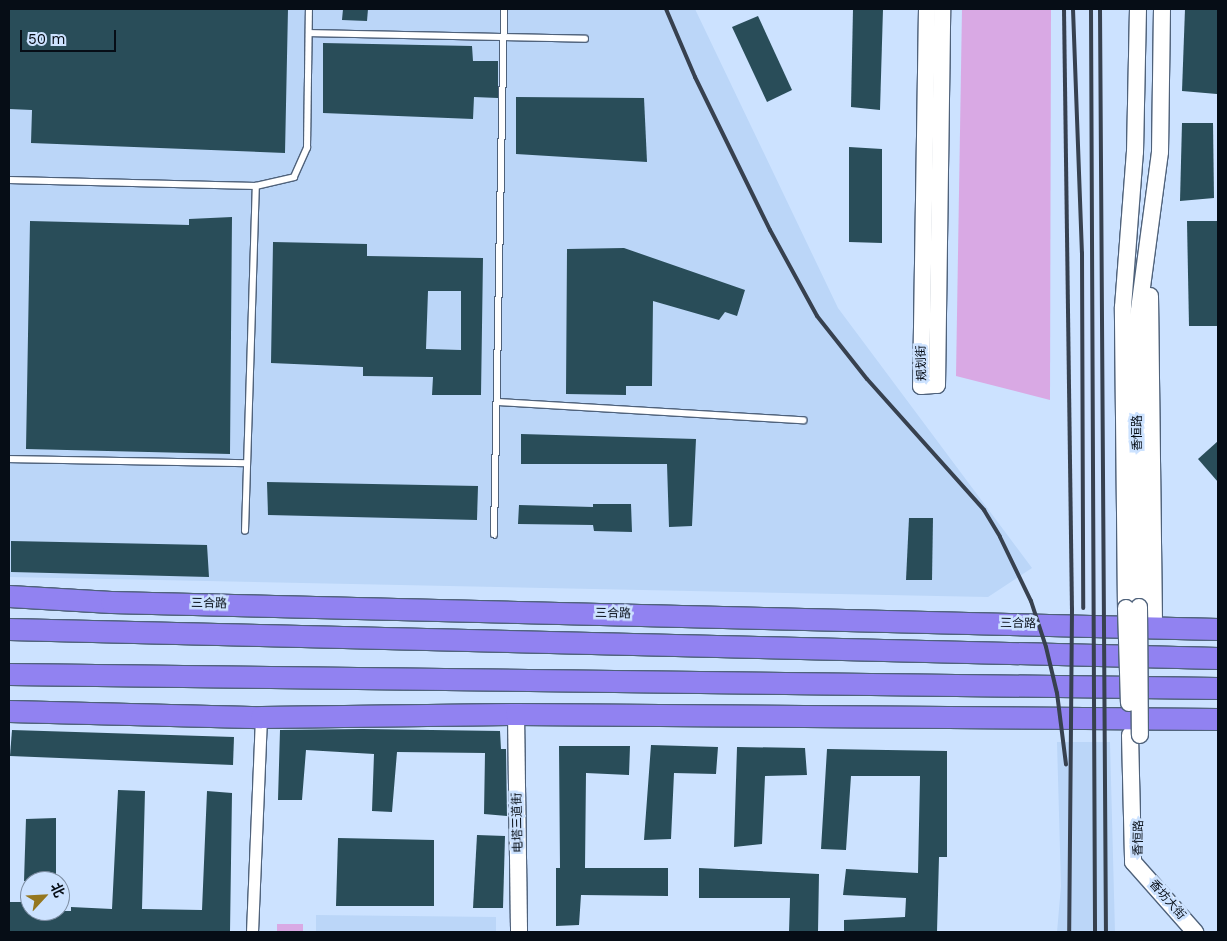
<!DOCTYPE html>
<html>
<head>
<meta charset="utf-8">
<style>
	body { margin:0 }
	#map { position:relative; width:1227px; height:941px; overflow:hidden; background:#cce2ff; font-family:"Work Sans","Noto Sans SC",sans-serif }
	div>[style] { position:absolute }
	.built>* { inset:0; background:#bbd6f8 }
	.green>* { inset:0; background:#d9a9e4 }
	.building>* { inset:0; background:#294d59 }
	.roads { filter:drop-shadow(1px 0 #4f627b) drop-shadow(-1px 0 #4f627b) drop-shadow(0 1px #4f627b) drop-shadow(0 -1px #4f627b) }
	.lane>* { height:5.5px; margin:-2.75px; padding:0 2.75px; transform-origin:2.75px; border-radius:2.75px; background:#fff }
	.street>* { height:11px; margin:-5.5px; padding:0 5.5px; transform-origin:5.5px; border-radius:5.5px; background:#fff }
	.secondary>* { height:16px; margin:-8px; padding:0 8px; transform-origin:8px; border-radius:8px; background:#fff }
	.highway>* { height:21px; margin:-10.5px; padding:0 10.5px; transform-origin:10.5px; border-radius:10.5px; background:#9182f1 }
	.rail>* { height:4px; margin:-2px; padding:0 2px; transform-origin:2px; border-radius:2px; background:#37414f }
	.bridges { filter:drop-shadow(1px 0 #4f627b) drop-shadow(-1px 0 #4f627b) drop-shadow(0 1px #4f627b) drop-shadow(0 -1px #4f627b) }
	.secondary-bridge>* { height:16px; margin:-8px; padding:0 8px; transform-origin:8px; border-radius:8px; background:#fff }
	span { translate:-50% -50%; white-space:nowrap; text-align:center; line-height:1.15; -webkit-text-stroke:5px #cce2ff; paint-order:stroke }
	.street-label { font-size:12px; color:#060d16 }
	.frame { position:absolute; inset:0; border:10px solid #060d16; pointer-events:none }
	.north { position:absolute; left:20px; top:871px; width:50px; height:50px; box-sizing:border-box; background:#cce2ff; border:1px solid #7d8da2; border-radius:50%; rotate:65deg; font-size:14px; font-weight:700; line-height:20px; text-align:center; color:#060d16 }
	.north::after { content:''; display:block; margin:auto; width:18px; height:22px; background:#95771f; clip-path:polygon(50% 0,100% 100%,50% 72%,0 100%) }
	.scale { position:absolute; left:20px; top:30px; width:96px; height:22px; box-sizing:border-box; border:2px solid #060d16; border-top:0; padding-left:6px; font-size:15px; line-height:18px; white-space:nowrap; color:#060d16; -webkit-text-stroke:4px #cce2ff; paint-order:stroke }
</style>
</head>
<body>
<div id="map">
	<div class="built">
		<i style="clip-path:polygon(9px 9px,695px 9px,838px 308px,1032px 568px,988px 597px,9px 577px)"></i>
		<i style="clip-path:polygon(1057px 742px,1110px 742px,1115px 932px,1057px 932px,1061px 886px)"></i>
		<i style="clip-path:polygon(316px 915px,496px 917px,496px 932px,316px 932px)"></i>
	</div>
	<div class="green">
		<i style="clip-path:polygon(962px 9px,1051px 9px,1050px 400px,956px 376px)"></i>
		<i style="clip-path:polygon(277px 924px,303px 924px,303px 932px,277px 932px)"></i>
	</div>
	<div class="building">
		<i style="clip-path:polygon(9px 9px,288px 9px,285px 153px,31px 143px,32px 110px,9px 109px)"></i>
		<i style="clip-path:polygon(343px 9px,368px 9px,367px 21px,342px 20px)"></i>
		<i style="clip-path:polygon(853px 9px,883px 9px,880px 110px,851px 107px)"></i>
		<i style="clip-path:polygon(1185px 9px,1218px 9px,1217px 94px,1182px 91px)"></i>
		<i style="clip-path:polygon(758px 16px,792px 90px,767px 102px,732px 27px)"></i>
		<i style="clip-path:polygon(323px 43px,472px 46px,473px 61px,498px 61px,498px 98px,474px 97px,473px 119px,323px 113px)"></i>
		<i style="clip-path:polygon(516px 97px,644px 98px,647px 162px,516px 154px)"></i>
		<i style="clip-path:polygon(1182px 123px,1213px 123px,1214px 198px,1180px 201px)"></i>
		<i style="clip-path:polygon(849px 147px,882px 149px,882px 243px,849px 242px)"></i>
		<i style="clip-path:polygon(232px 217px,230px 454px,26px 449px,30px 221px,189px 225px,189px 219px)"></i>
		<i style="clip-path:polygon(1187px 221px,1218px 221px,1218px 326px,1189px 326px)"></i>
		<i style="clip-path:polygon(evenodd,273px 242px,367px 244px,367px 256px,483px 258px,481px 395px,432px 395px,433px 377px,363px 376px,363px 367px,271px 363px,273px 242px,428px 291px,461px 291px,461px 350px,426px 349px,428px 291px)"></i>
		<i style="clip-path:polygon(624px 248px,745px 290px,737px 316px,725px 312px,719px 320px,653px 301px,652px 386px,626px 386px,626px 395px,566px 394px,567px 249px)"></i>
		<i style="clip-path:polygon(521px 434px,696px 439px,692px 526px,669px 527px,667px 464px,521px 464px)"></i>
		<i style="clip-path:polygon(1218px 441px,1218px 482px,1198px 459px)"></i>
		<i style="clip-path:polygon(267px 482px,478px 486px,477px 520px,268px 515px)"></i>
		<i style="clip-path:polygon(593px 504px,631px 504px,632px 532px,594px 531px,593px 525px,518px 524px,519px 505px,593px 507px)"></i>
		<i style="clip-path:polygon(909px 518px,933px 518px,932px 580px,906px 580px)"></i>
		<i style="clip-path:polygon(11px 541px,207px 545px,209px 577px,11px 572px)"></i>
		<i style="clip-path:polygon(363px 729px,500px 731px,501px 749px,506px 749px,507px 816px,484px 814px,485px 753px,397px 752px,392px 812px,372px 811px,374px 754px,306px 750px,302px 800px,278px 800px,280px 730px)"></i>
		<i style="clip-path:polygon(12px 730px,234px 737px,233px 765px,10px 756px)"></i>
		<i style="clip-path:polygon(651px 745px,718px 747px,716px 774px,674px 773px,671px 839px,644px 840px)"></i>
		<i style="clip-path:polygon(559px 746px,630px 746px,629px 775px,586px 773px,585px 868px,668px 868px,668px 896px,581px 895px,579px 925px,556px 926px,556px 868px,560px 868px)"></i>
		<i style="clip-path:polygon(737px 747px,805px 748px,807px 775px,765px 776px,762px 844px,734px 847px)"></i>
		<i style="clip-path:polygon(827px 749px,947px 751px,947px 857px,939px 857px,937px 932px,844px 932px,844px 920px,905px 917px,906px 898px,843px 895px,846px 869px,918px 873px,920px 776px,851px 776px,846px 850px,821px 849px)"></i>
		<i style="clip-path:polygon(118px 790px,145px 791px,142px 909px,202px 910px,207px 791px,232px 793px,230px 932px,9px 931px,9px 902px,30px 902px,30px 911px,71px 911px,71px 907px,112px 909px)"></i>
		<i style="clip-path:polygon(56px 818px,56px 881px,24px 881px,26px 819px)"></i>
		<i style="clip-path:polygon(477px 835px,505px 836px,503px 908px,473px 908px)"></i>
		<i style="clip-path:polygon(338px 838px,434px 840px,434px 906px,336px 906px)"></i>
		<i style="clip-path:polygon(699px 868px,819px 874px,818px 932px,789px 932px,790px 898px,699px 898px)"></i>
	</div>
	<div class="roads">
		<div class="lane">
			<i style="left:309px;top:33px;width:276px;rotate:1.2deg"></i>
			<i style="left:9px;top:180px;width:247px;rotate:1.4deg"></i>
			<i style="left:256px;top:186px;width:39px;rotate:-13deg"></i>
			<i style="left:294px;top:177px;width:32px;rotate:-66deg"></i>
			<i style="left:307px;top:148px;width:139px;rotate:-89.2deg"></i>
			<i style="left:497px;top:402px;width:307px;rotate:3.4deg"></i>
			<i style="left:9px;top:459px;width:237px;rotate:1deg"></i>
			<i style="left:245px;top:531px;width:345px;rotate:-88.2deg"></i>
			<i style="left:494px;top:535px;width:526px;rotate:-88.91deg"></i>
		</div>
		<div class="street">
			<i style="left:252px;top:932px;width:215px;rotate:-87.6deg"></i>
		</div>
		<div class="secondary">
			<i style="left:927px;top:9px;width:377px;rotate:90.9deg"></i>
			<i style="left:921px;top:386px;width:16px;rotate:-4deg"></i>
			<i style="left:937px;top:385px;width:376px;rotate:-89.2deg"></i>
			<i style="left:1150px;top:296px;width:330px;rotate:89.3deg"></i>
			<i style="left:1139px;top:607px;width:290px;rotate:-90.2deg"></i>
			<i style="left:1138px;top:317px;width:166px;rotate:-82.4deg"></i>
			<i style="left:1160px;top:152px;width:143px;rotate:-89.2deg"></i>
			<i style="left:1126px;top:608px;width:301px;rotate:-90.6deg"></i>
			<i style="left:1123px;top:307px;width:155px;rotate:-85.6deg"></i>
			<i style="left:1135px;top:152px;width:143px;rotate:-88.8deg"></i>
			<i style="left:516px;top:714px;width:218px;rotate:89.2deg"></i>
			<i style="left:1130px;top:735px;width:127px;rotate:88.6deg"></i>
			<i style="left:1133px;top:862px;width:94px;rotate:48.5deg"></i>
		</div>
		<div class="highway">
			<i style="left:9px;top:596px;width:102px;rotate:3.4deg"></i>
			<i style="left:111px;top:602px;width:1107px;rotate:1.4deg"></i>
			<i style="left:9px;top:629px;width:1209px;rotate:1.37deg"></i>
			<i style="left:9px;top:674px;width:1209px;rotate:0.66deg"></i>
			<i style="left:9px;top:711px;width:252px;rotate:1.4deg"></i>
			<i style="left:261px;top:717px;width:255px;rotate:-0.7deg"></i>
			<i style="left:516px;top:714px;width:702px;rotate:0.41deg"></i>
		</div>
	</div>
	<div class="rail">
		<i style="left:666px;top:9px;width:74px;rotate:66.9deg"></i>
		<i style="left:695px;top:77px;width:170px;rotate:63.9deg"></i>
		<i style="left:770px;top:230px;width:98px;rotate:61.3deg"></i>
		<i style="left:817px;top:316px;width:80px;rotate:51.6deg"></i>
		<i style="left:867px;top:379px;width:176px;rotate:48.2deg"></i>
		<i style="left:984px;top:510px;width:31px;rotate:59deg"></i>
		<i style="left:1000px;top:537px;width:71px;rotate:64.2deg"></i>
		<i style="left:1031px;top:601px;width:48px;rotate:71.9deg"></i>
		<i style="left:1046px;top:647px;width:47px;rotate:76.6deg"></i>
		<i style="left:1057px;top:693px;width:72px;rotate:82.8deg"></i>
		<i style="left:1064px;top:9px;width:600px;rotate:89.24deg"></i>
		<i style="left:1072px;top:609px;width:323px;rotate:90.5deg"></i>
		<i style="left:1073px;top:9px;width:244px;rotate:87.9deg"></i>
		<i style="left:1082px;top:253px;width:355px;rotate:89.8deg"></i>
		<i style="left:1091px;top:9px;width:923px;rotate:89.75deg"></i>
		<i style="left:1100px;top:9px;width:922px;rotate:89.63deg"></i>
	</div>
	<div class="bridges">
		<div class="secondary-bridge">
			<i style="left:1139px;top:607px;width:128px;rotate:89.6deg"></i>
			<i style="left:1126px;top:608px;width:95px;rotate:88.2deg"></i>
		</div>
	</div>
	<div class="street-label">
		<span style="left:922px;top:363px;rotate:-92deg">规划街</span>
		<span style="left:1138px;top:433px;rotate:-90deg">香恒路</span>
		<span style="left:209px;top:604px;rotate:1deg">三合路</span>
		<span style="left:613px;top:614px;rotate:1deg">三合路</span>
		<span style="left:1018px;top:624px;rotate:1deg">三合路</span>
		<span style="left:518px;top:823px;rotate:-91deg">电塔三道街</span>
		<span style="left:1139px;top:838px;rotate:-89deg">香恒路</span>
		<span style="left:1167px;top:900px;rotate:49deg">香坊大街</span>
	</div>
	<div class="frame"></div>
	<div class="north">北</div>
	<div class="scale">50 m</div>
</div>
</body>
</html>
